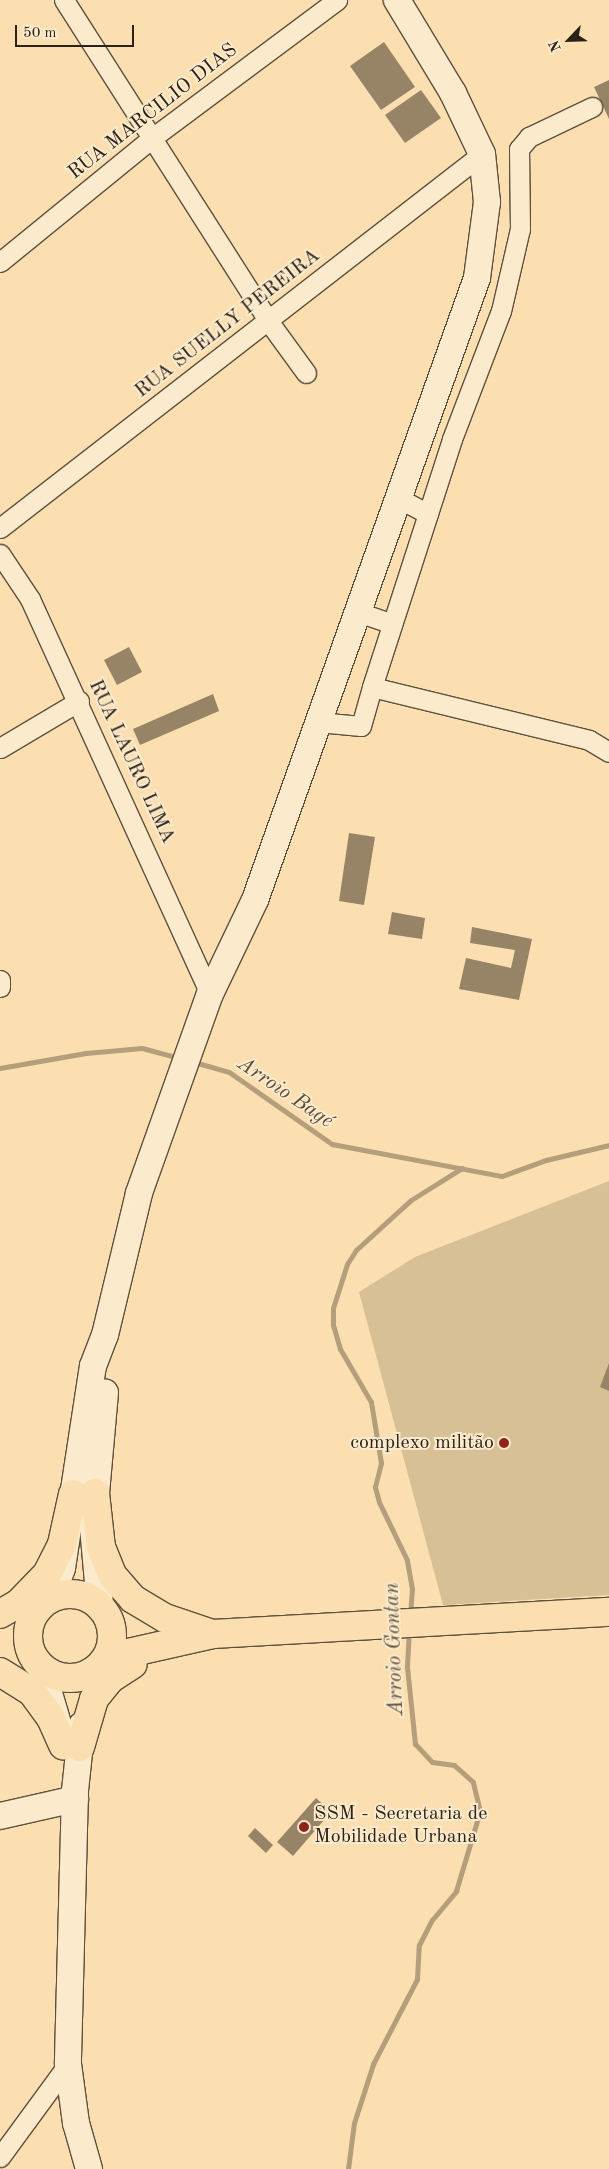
<!DOCTYPE html>
<html>
<head>
<meta charset="utf-8">
<style>
	body { margin:0 }
	#map { position:relative; width:609px; height:2169px; overflow:hidden; background:#fbdfb0; font-family:"Old Standard TT",serif }
	div>[style] { position:absolute }
	.green>* { inset:0; background:#d7bf96 }
	.stream>* { height:5px; margin:-2.5px; padding:0 2.5px; transform-origin:2.5px; border-radius:2.5px; background:#b49e7c }
	.building>* { inset:0; background:#978467 }
	.roads { filter:drop-shadow(1px 0 #5e503e) drop-shadow(-1px 0 #5e503e) drop-shadow(0 1px #5e503e) drop-shadow(0 -1px #5e503e) }
	.street>* { height:19px; margin:-9.5px; padding:0 9.5px; transform-origin:9.5px; border-radius:9.5px; background:#fceacc }
	.secondary>* { height:26px; margin:-13px; padding:0 13px; transform-origin:13px; border-radius:13px; background:#fceacc }
	.primary>* { height:28px; margin:-14px; padding:0 14px; transform-origin:14px; border-radius:14px; background:#fbdfb0 }
	.primary>.ring { margin:-14px; padding:0; box-sizing:content-box; background:none; border:28px solid #fbdfb0; border-radius:50% }
	.dots>* { width:14px; height:14px; translate:-50% -50%; box-sizing:border-box; border:2px solid #fceacc; border-radius:50% }
	span { translate:-50% -50%; white-space:nowrap; text-align:center; line-height:1.15; -webkit-text-stroke:4px #fceacc; paint-order:stroke }
	.street-label { font-size:20px; color:#2a2118 }
	.poi-label { font-size:20px; color:#2a2118 }
	.right { translate:-100% -50%; text-align:right }
	.left { translate:0 -50%; text-align:left }
	.water-label { font-size:21px; color:#5a4d3b; font-style:italic }
	.north { position:absolute; left:544px; top:15px; width:50px; height:50px; -webkit-text-stroke:4px #fceacc; paint-order:stroke; rotate:246deg; font-size:14px; font-weight:700; line-height:20px; text-align:center; color:#2a2118 }
	.north::after { content:''; display:block; margin:auto; width:18px; height:22px; background:#2a2118; clip-path:polygon(50% 0,100% 100%,50% 72%,0 100%) }
	.scale { position:absolute; left:15px; top:25px; width:119px; height:22px; box-sizing:border-box; border:2px solid #2a2118; border-top:0; padding-left:6px; font-size:15px; line-height:18px; white-space:nowrap; color:#2a2118; -webkit-text-stroke:4px #fceacc; paint-order:stroke }
</style>
</head>
<body>
<div id="map">
	<div class="green">
		<i style="clip-path:polygon(609px 1181px,609px 1595px,443px 1605px,359px 1292px,415px 1257px)"></i>
	</div>
	<div class="stream">
		<i style="left:194px;top:1062px;width:36px;rotate:16deg"></i>
		<i style="left:229px;top:1072px;width:126px;rotate:35deg"></i>
		<i style="left:332px;top:1144px;width:173px;rotate:10.7deg"></i>
		<i style="left:502px;top:1176px;width:47px;rotate:-20deg"></i>
		<i style="left:546px;top:1160px;width:65px;rotate:-13.4deg"></i>
		<i style="left:0;top:1068px;width:87px;rotate:-9.9deg"></i>
		<i style="left:86px;top:1053px;width:56px;rotate:-5.1deg"></i>
		<i style="left:142px;top:1048px;width:38px;rotate:15deg"></i>
		<i style="left:410px;top:1616px;width:27px;rotate:-86deg"></i>
		<i style="left:412px;top:1589px;width:29px;rotate:-100deg"></i>
		<i style="left:407px;top:1560px;width:64px;rotate:-115.8deg"></i>
		<i style="left:379px;top:1502px;width:16px;rotate:-105deg"></i>
		<i style="left:375px;top:1487px;width:25px;rotate:-76deg"></i>
		<i style="left:381px;top:1463px;width:62px;rotate:-99.3deg"></i>
		<i style="left:371px;top:1402px;width:61px;rotate:-120.3deg"></i>
		<i style="left:340px;top:1349px;width:25px;rotate:-106deg"></i>
		<i style="left:333px;top:1325px;width:17px;rotate:-90deg"></i>
		<i style="left:333px;top:1308px;width:46px;rotate:-72.3deg"></i>
		<i style="left:347px;top:1264px;width:17px;rotate:-57deg"></i>
		<i style="left:356px;top:1250px;width:74px;rotate:-42.3deg"></i>
		<i style="left:411px;top:1200px;width:60px;rotate:-32.1deg"></i>
		<i style="left:348px;top:2169px;width:46px;rotate:-82.6deg"></i>
		<i style="left:354px;top:2123px;width:62px;rotate:-72.1deg"></i>
		<i style="left:373px;top:2064px;width:96px;rotate:-62.6deg"></i>
		<i style="left:417px;top:1979px;width:34px;rotate:-87deg"></i>
		<i style="left:419px;top:1945px;width:28px;rotate:-63deg"></i>
		<i style="left:432px;top:1920px;width:38px;rotate:-50deg"></i>
		<i style="left:456px;top:1891px;width:84px;rotate:-73.3deg"></i>
		<i style="left:480px;top:1811px;width:30px;rotate:-104deg"></i>
		<i style="left:473px;top:1782px;width:25px;rotate:-138deg"></i>
		<i style="left:454px;top:1765px;width:22px;rotate:-172deg"></i>
		<i style="left:432px;top:1762px;width:25px;rotate:-133deg"></i>
		<i style="left:415px;top:1744px;width:78px;rotate:-95.9deg"></i>
		<i style="left:407px;top:1666px;width:34px;rotate:-87deg"></i>
	</div>
	<div class="building">
		<i style="clip-path:polygon(384px 42px,415px 87px,381px 110px,350px 66px)"></i>
		<i style="clip-path:polygon(609px 80px,609px 119px,594px 87px)"></i>
		<i style="clip-path:polygon(421px 90px,441px 118px,405px 143px,385px 115px)"></i>
		<i style="clip-path:polygon(129px 647px,142px 672px,117px 685px,104px 660px)"></i>
		<i style="clip-path:polygon(213px 694px,219px 711px,140px 745px,133px 729px)"></i>
		<i style="clip-path:polygon(349px 833px,375px 837px,364px 905px,339px 901px)"></i>
		<i style="clip-path:polygon(392px 912px,425px 918px,422px 939px,388px 934px)"></i>
		<i style="clip-path:polygon(472px 927px,532px 939px,519px 1000px,459px 989px,466px 958px,511px 968px,515px 950px,470px 943px)"></i>
		<i style="clip-path:polygon(609px 1363px,609px 1391px,600px 1387px)"></i>
		<i style="clip-path:polygon(316px 1798px,331px 1812px,293px 1856px,277px 1842px)"></i>
		<i style="clip-path:polygon(255px 1828px,273px 1845px,266px 1853px,248px 1836px)"></i>
	</div>
	<div class="roads">
		<div class="street">
			<i style="left:64px;top:0;width:382px;rotate:57.5deg"></i>
			<i style="left:269px;top:322px;width:63px;rotate:54deg"></i>
			<i style="left:0;top:262px;width:196px;rotate:-39.2deg"></i>
			<i style="left:152px;top:138px;width:231px;rotate:-36.7deg"></i>
			<i style="left:398px;top:498px;width:34px;rotate:28deg"></i>
			<i style="left:0;top:528px;width:610px;rotate:-37.81deg"></i>
			<i style="left:0;top:554px;width:54px;rotate:56.3deg"></i>
			<i style="left:30px;top:599px;width:434px;rotate:65.5deg"></i>
			<i style="left:358px;top:612px;width:36px;rotate:19deg"></i>
			<i style="left:372px;top:687px;width:261px;rotate:-72.1deg"></i>
			<i style="left:452px;top:439px;width:137px;rotate:-69.1deg"></i>
			<i style="left:501px;top:311px;width:84px;rotate:-77deg"></i>
			<i style="left:520px;top:229px;width:80px;rotate:-90.7deg"></i>
			<i style="left:519px;top:149px;width:16px;rotate:-50deg"></i>
			<i style="left:529px;top:137px;width:70px;rotate:-25.5deg"></i>
			<i style="left:318px;top:722px;width:43px;rotate:5.3deg"></i>
			<i style="left:361px;top:726px;width:41px;rotate:-74.2deg"></i>
			<i style="left:372px;top:687px;width:223px;rotate:13.7deg"></i>
			<i style="left:589px;top:740px;width:23px;rotate:31deg"></i>
			<i style="left:0;top:748px;width:92px;rotate:-30.7deg"></i>
			<i style="left:0;top:980px;width:7px;rotate:90deg"></i>
			<i style="left:0;top:2157px;width:115px;rotate:-53.8deg"></i>
		</div>
		<div class="secondary">
			<i style="left:52px;top:1597px;width:31px;rotate:-71deg"></i>
			<i style="left:62px;top:1568px;width:204px;rotate:-81.3deg"></i>
			<i style="left:93px;top:1366px;width:33px;rotate:-69deg"></i>
			<i style="left:105px;top:1335px;width:146px;rotate:-76.5deg"></i>
			<i style="left:139px;top:1193px;width:211px;rotate:-70.4deg"></i>
			<i style="left:210px;top:994px;width:104px;rotate:-64.4deg"></i>
			<i style="left:255px;top:900px;width:660px;rotate:-70.36deg"></i>
			<i style="left:477px;top:278px;width:77px;rotate:-82.5deg"></i>
			<i style="left:487px;top:202px;width:48px;rotate:-95.9deg"></i>
			<i style="left:482px;top:154px;width:68px;rotate:-115.4deg"></i>
			<i style="left:453px;top:93px;width:109px;rotate:-121.1deg"></i>
			<i style="left:100px;top:1605px;width:78px;rotate:-95.1deg"></i>
			<i style="left:93px;top:1527px;width:135px;rotate:-84.9deg"></i>
			<i style="left:41px;top:1666px;width:64px;rotate:73.6deg"></i>
			<i style="left:82px;top:1725px;width:66px;rotate:96.1deg"></i>
			<i style="left:75px;top:1791px;width:273px;rotate:91.5deg"></i>
			<i style="left:68px;top:2064px;width:60px;rotate:82.3deg"></i>
			<i style="left:76px;top:2123px;width:48px;rotate:74.2deg"></i>
			<i style="left:0;top:1816px;width:77px;rotate:-12.8deg"></i>
		</div>
		<div class="primary">
			<i style="left:95px;top:1493px;width:54px;rotate:83.7deg"></i>
			<i style="left:101px;top:1547px;width:31px;rotate:68deg"></i>
			<i style="left:113px;top:1576px;width:30px;rotate:49deg"></i>
			<i style="left:133px;top:1599px;width:37px;rotate:31deg"></i>
			<i style="left:165px;top:1618px;width:50px;rotate:18.8deg"></i>
			<i class="ring" style="left:28px;top:1594px;width:56px;height:56px"></i>
			<i style="left:0;top:1614px;width:22px;rotate:-30deg"></i>
			<i style="left:19px;top:1603px;width:40px;rotate:-46deg"></i>
			<i style="left:47px;top:1574px;width:34px;rotate:-63deg"></i>
			<i style="left:62px;top:1544px;width:51px;rotate:-77.6deg"></i>
			<i style="left:97px;top:1669px;width:31px;rotate:-29deg"></i>
			<i style="left:124px;top:1654px;width:91px;rotate:-12.7deg"></i>
			<i style="left:213px;top:1634px;width:397px;rotate:-3.2deg"></i>
			<i style="left:0;top:1672px;width:38px;rotate:32deg"></i>
			<i style="left:32px;top:1692px;width:32px;rotate:54deg"></i>
			<i style="left:51px;top:1718px;width:30px;rotate:66deg"></i>
			<i style="left:80px;top:1747px;width:50px;rotate:-73.7deg"></i>
			<i style="left:94px;top:1699px;width:26px;rotate:-51deg"></i>
			<i style="left:110px;top:1679px;width:27px;rotate:-33deg"></i>
		</div>
	</div>
	<div class="dots">
		<i style="left:504px;top:1443px;background:#8f2418"></i>
		<i style="left:304px;top:1827px;background:#8f2418"></i>
	</div>
	<div class="street-label">
		<span style="left:153px;top:112px;rotate:-38deg">RUA MARCILIO DIAS</span>
		<span style="left:228px;top:324px;rotate:-38deg">RUA SUELLY PEREIRA</span>
		<span style="left:131px;top:762px;rotate:65deg">RUA LAURO LIMA</span>
	</div>
	<div class="poi-label">
		<span class="right" style="left:494px;top:1443px">complexo militão</span>
		<span class="left" style="left:314px;top:1826px">SSM - Secretaria de<br>Mobilidade Urbana</span>
	</div>
	<div class="water-label">
		<span style="left:285px;top:1093px;rotate:34deg">Arroio Bagé</span>
		<span style="left:395px;top:1649px;rotate:-92deg">Arroio Gontan</span>
	</div>
	<div class="north">N</div>
	<div class="scale">50 m</div>
</div>
</body>
</html>
